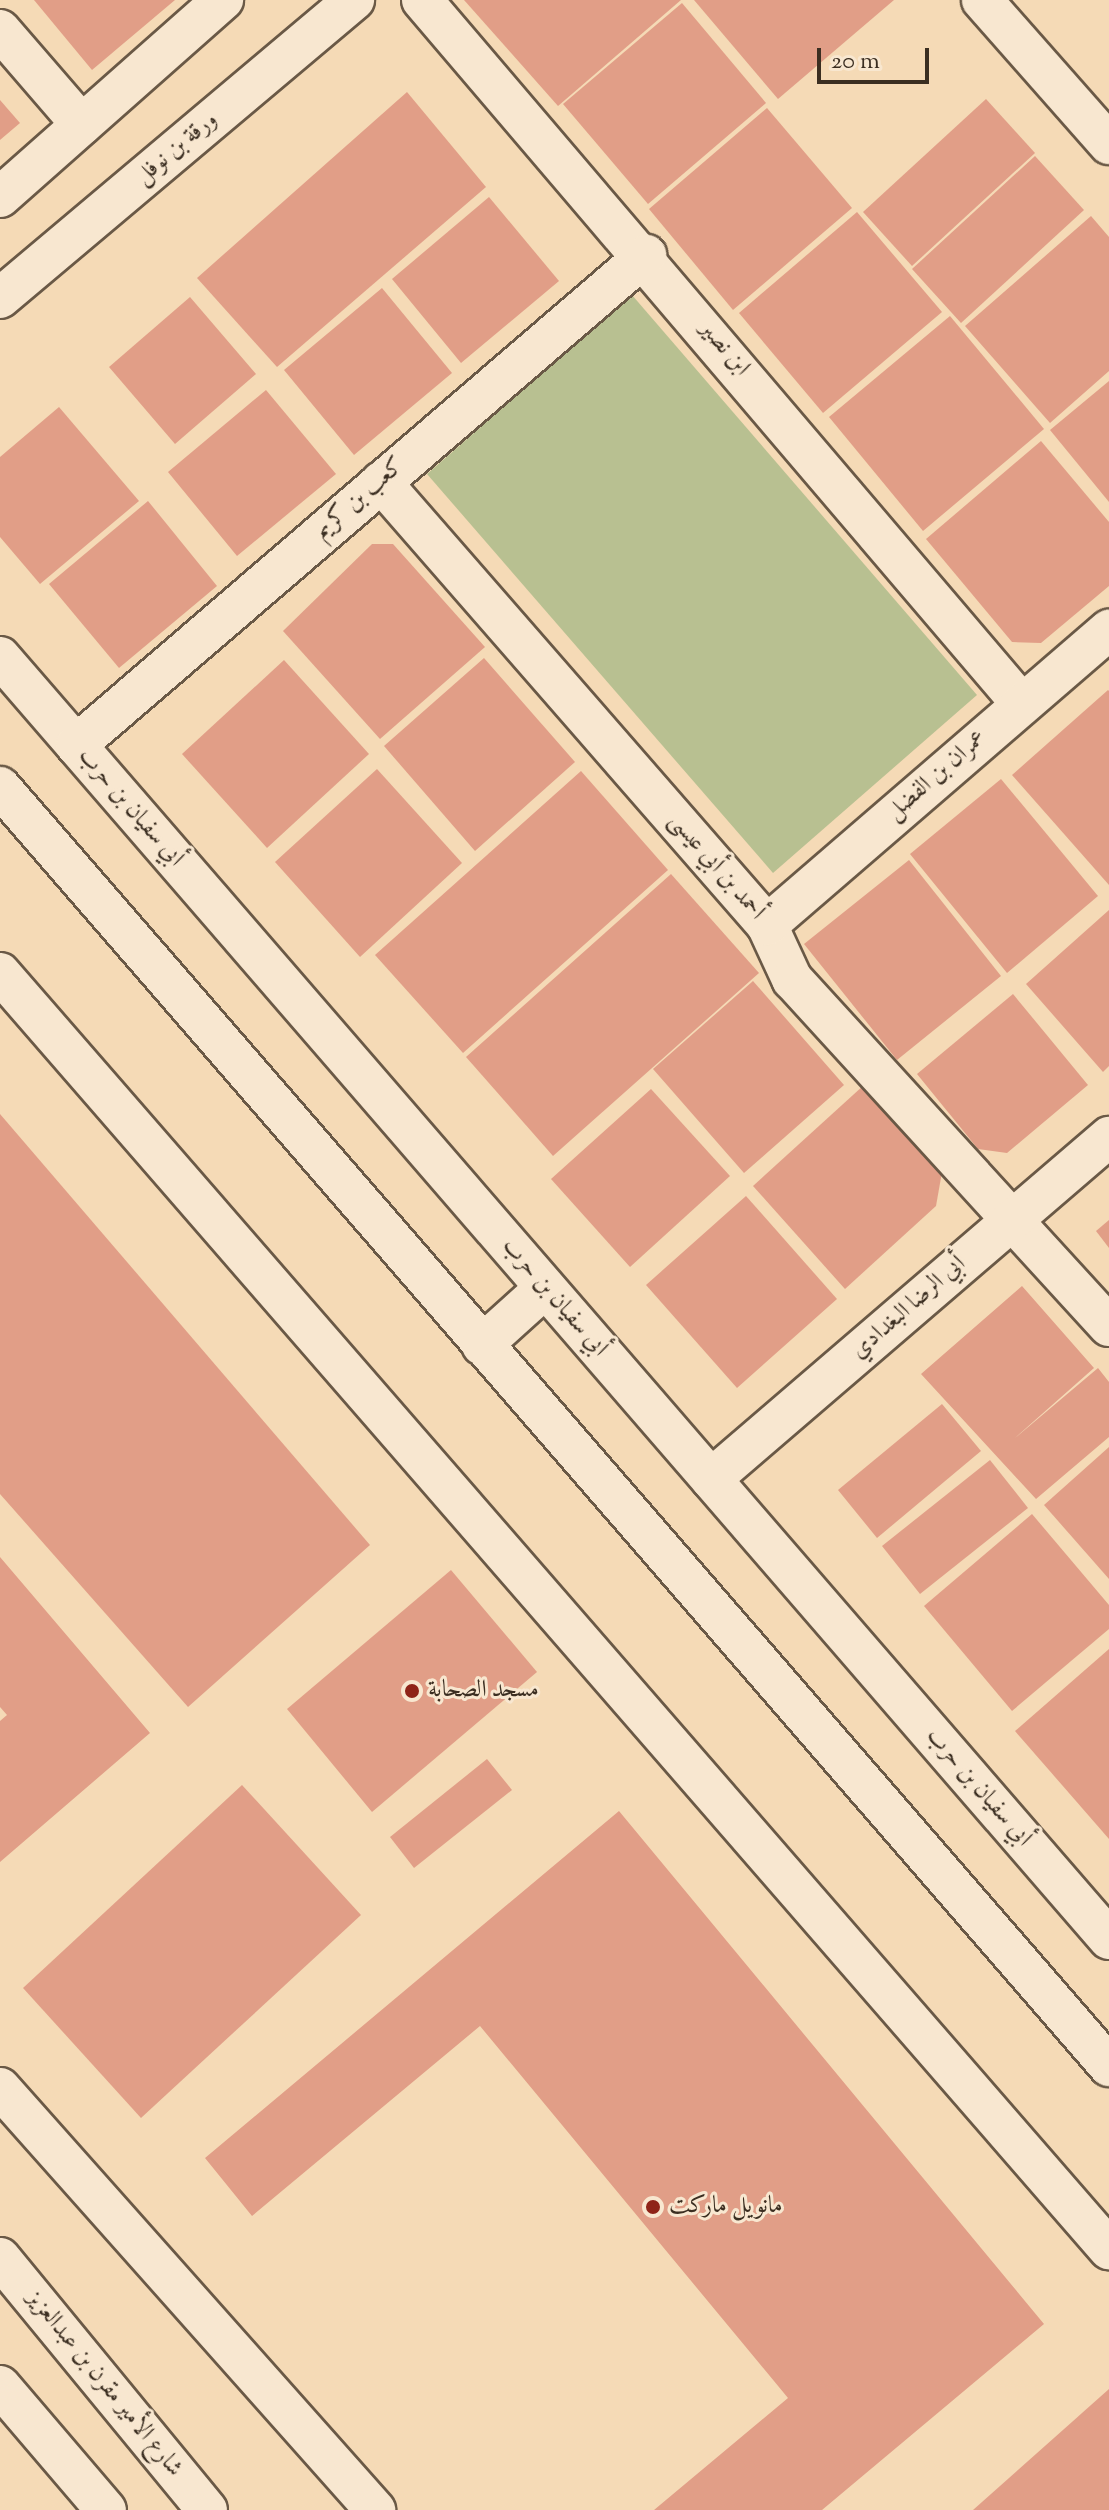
<!DOCTYPE html>
<html>
<head>
<meta charset="utf-8">
<style>
	body { margin:0 }
	#map { position:relative; width:1109px; height:2510px; overflow:hidden; background:#f5dab6; font-family:"Sorts Mill Goudy",Amiri,serif }
	div>[style] { position:absolute }
	.green>* { inset:0; background:#b8c091 }
	.building>* { inset:0; background:#e19e87 }
	.roads { filter:drop-shadow(2px 0 #6a5946) drop-shadow(-2px 0 #6a5946) drop-shadow(0 2px #6a5946) drop-shadow(0 -2px #6a5946) }
	.minor>* { height:40px; margin:-20px; padding:0 20px; transform-origin:20px; border-radius:20px; background:#f8e7d0 }
	.dots>* { width:22px; height:22px; translate:-50% -50%; box-sizing:border-box; border:4px solid #f8e7d0; border-radius:50% }
	span { translate:-50% -50%; white-space:nowrap; text-align:center; line-height:1.15; -webkit-text-stroke:6px #f8e7d0; paint-order:stroke }
	.street-label { font-size:24px; color:#3b2e21 }
	.poi-label { font-size:24px; color:#3b2e21 }
	.left { translate:0 -50%; text-align:left }
	.scale { position:absolute; left:817px; top:48px; width:112px; height:36px; box-sizing:border-box; border:4px solid #3b2e21; border-top:0; padding-left:10px; font-size:24px; line-height:28px; white-space:nowrap; color:#3b2e21; -webkit-text-stroke:6px #f8e7d0; paint-order:stroke }
</style>
</head>
<body>
<div id="map">
	<div class="green">
		<i style="clip-path:polygon(632px 295px,977px 695px,773px 873px,427px 474px)"></i>
	</div>
	<div class="building">
		<i style="clip-path:polygon(34px 0,175px 0,92px 70px)"></i>
		<i style="clip-path:polygon(464px 0,681px 0,558px 106px)"></i>
		<i style="clip-path:polygon(694px 0,894px 0,778px 99px)"></i>
		<i style="clip-path:polygon(682px 3px,766px 103px,648px 204px,563px 104px)"></i>
		<i style="clip-path:polygon(407px 92px,486px 187px,277px 367px,197px 278px)"></i>
		<i style="clip-path:polygon(986px 99px,1035px 153px,912px 266px,863px 212px)"></i>
		<i style="clip-path:polygon(0 100px,20px 123px,0 140px)"></i>
		<i style="clip-path:polygon(767px 108px,852px 208px,733px 310px,649px 209px)"></i>
		<i style="clip-path:polygon(1035px 156px,1084px 210px,961px 323px,912px 269px)"></i>
		<i style="clip-path:polygon(489px 197px,559px 281px,461px 363px,392px 279px)"></i>
		<i style="clip-path:polygon(857px 212px,942px 312px,823px 413px,739px 313px)"></i>
		<i style="clip-path:polygon(1091px 216px,1109px 237px,1109px 371px,1050px 423px,965px 326px)"></i>
		<i style="clip-path:polygon(382px 288px,452px 373px,354px 455px,284px 370px)"></i>
		<i style="clip-path:polygon(190px 297px,256px 374px,175px 444px,109px 367px)"></i>
		<i style="clip-path:polygon(950px 316px,1044px 429px,923px 531px,829px 417px)"></i>
		<i style="clip-path:polygon(1109px 381px,1109px 502px,1050px 430px)"></i>
		<i style="clip-path:polygon(266px 390px,336px 474px,237px 556px,168px 472px)"></i>
		<i style="clip-path:polygon(59px 407px,139px 501px,40px 584px,0 537px,0 457px)"></i>
		<i style="clip-path:polygon(1041px 441px,1109px 522px,1109px 586px,1041px 643px,1012px 642px,926px 539px)"></i>
		<i style="clip-path:polygon(148px 501px,217px 586px,119px 668px,49px 584px)"></i>
		<i style="clip-path:polygon(372px 544px,393px 544px,485px 647px,380px 739px,283px 631px)"></i>
		<i style="clip-path:polygon(484px 658px,575px 762px,475px 851px,384px 746px)"></i>
		<i style="clip-path:polygon(284px 660px,369px 754px,267px 848px,182px 754px)"></i>
		<i style="clip-path:polygon(1108px 690px,1109px 691px,1109px 885px,1012px 775px)"></i>
		<i style="clip-path:polygon(377px 769px,462px 863px,360px 957px,275px 862px)"></i>
		<i style="clip-path:polygon(581px 771px,668px 870px,463px 1053px,375px 955px)"></i>
		<i style="clip-path:polygon(1001px 779px,1098px 896px,1007px 973px,910px 854px)"></i>
		<i style="clip-path:polygon(909px 860px,1001px 976px,897px 1060px,804px 944px)"></i>
		<i style="clip-path:polygon(671px 874px,759px 973px,553px 1156px,466px 1057px)"></i>
		<i style="clip-path:polygon(1109px 910px,1109px 1066px,1103px 1072px,1026px 984px)"></i>
		<i style="clip-path:polygon(753px 981px,844px 1085px,744px 1173px,653px 1069px)"></i>
		<i style="clip-path:polygon(1013px 994px,1088px 1085px,1007px 1153px,978px 1149px,917px 1074px)"></i>
		<i style="clip-path:polygon(864px 1085px,942px 1172px,936px 1206px,845px 1289px,753px 1186px)"></i>
		<i style="clip-path:polygon(651px 1089px,730px 1176px,630px 1267px,551px 1179px)"></i>
		<i style="clip-path:polygon(0 1114px,370px 1545px,188px 1707px,0 1494px)"></i>
		<i style="clip-path:polygon(746px 1196px,837px 1299px,737px 1388px,646px 1285px)"></i>
		<i style="clip-path:polygon(1109px 1220px,1109px 1248px,1096px 1231px)"></i>
		<i style="clip-path:polygon(1022px 1286px,1094px 1368px,1015px 1438px,1098px 1368px,1109px 1382px,1109px 1437px,1036px 1499px,921px 1374px)"></i>
		<i style="clip-path:polygon(942px 1404px,981px 1451px,877px 1538px,838px 1490px)"></i>
		<i style="clip-path:polygon(1109px 1447px,1109px 1579px,1044px 1505px)"></i>
		<i style="clip-path:polygon(990px 1460px,1028px 1508px,920px 1594px,882px 1546px)"></i>
		<i style="clip-path:polygon(1032px 1514px,1109px 1605px,1109px 1629px,1012px 1711px,924px 1606px)"></i>
		<i style="clip-path:polygon(0 1557px,150px 1733px,0 1862px,0 1721px,7px 1715px,0 1707px)"></i>
		<i style="clip-path:polygon(451px 1570px,537px 1672px,372px 1812px,287px 1709px)"></i>
		<i style="clip-path:polygon(1109px 1649px,1109px 1839px,1015px 1731px)"></i>
		<i style="clip-path:polygon(487px 1759px,512px 1790px,414px 1868px,390px 1837px)"></i>
		<i style="clip-path:polygon(242px 1785px,361px 1915px,141px 2118px,23px 1988px)"></i>
		<i style="clip-path:polygon(619px 1811px,1044px 2324px,822px 2510px,654px 2510px,788px 2398px,480px 2026px,252px 2216px,205px 2158px)"></i>
		<i style="clip-path:polygon(1109px 2389px,1109px 2510px,973px 2510px)"></i>
	</div>
	<div class="roads">
		<div class="minor">
			<i style="left:422px;top:0;width:924px;rotate:49.57deg"></i>
			<i style="left:982px;top:0;width:192px;rotate:48.6deg"></i>
			<i style="left:0;top:30px;width:125px;rotate:49.2deg"></i>
			<i style="left:0;top:197px;width:298px;rotate:-41.5deg"></i>
			<i style="left:0;top:298px;width:463px;rotate:-40.1deg"></i>
			<i style="left:381px;top:482px;width:588px;rotate:48.93deg"></i>
			<i style="left:767px;top:925px;width:60px;rotate:65.2deg"></i>
			<i style="left:792px;top:979px;width:470px;rotate:47.6deg"></i>
			<i style="left:0;top:657px;width:1695px;rotate:49.14deg"></i>
			<i style="left:76px;top:745px;width:752px;rotate:-40.68deg"></i>
			<i style="left:0;top:787px;width:1693px;rotate:49.07deg"></i>
			<i style="left:767px;top:925px;width:452px;rotate:-40.8deg"></i>
			<i style="left:0;top:973px;width:1691px;rotate:49.01deg"></i>
			<i style="left:482px;top:1345px;width:85px;rotate:-42.1deg"></i>
			<i style="left:711px;top:1479px;width:525px;rotate:-40.67deg"></i>
			<i style="left:0;top:2088px;width:565px;rotate:48.37deg"></i>
			<i style="left:0;top:2258px;width:326px;rotate:50.6deg"></i>
			<i style="left:0;top:2386px;width:163px;rotate:49.5deg"></i>
		</div>
	</div>
	<div class="dots">
		<i style="left:412px;top:1691px;background:#8f2418"></i>
		<i style="left:653px;top:2207px;background:#8f2418"></i>
	</div>
	<div class="street-label">
		<span style="left:177px;top:149px;rotate:-40deg">ورقة بن نوفل</span>
		<span style="left:724px;top:349px;rotate:50deg">ابن نصير</span>
		<span style="left:360px;top:499px;rotate:-41deg">كعب بن كريم</span>
		<span style="left:937px;top:776px;rotate:-41deg">عمران بن الفضل</span>
		<span style="left:130px;top:808px;rotate:49deg">أبي سفيان بن حرب</span>
		<span style="left:716px;top:867px;rotate:49deg">أحمد بن أبي عيسى</span>
		<span style="left:554px;top:1298px;rotate:49deg">أبي سفيان بن حرب</span>
		<span style="left:909px;top:1308px;rotate:-41deg">أبي الرضا البغدادي</span>
		<span style="left:978px;top:1788px;rotate:49deg">أبي سفيان بن حرب</span>
		<span style="left:104px;top:2384px;rotate:51deg">شارع الأمير مقرن بن عبدالعزيز</span>
	</div>
	<div class="poi-label">
		<span class="left" style="left:428px;top:1691px">مسجد الصحابة</span>
		<span class="left" style="left:669px;top:2207px">مانويل ماركت</span>
	</div>
	<div class="scale">20 m</div>
</div>
</body>
</html>
